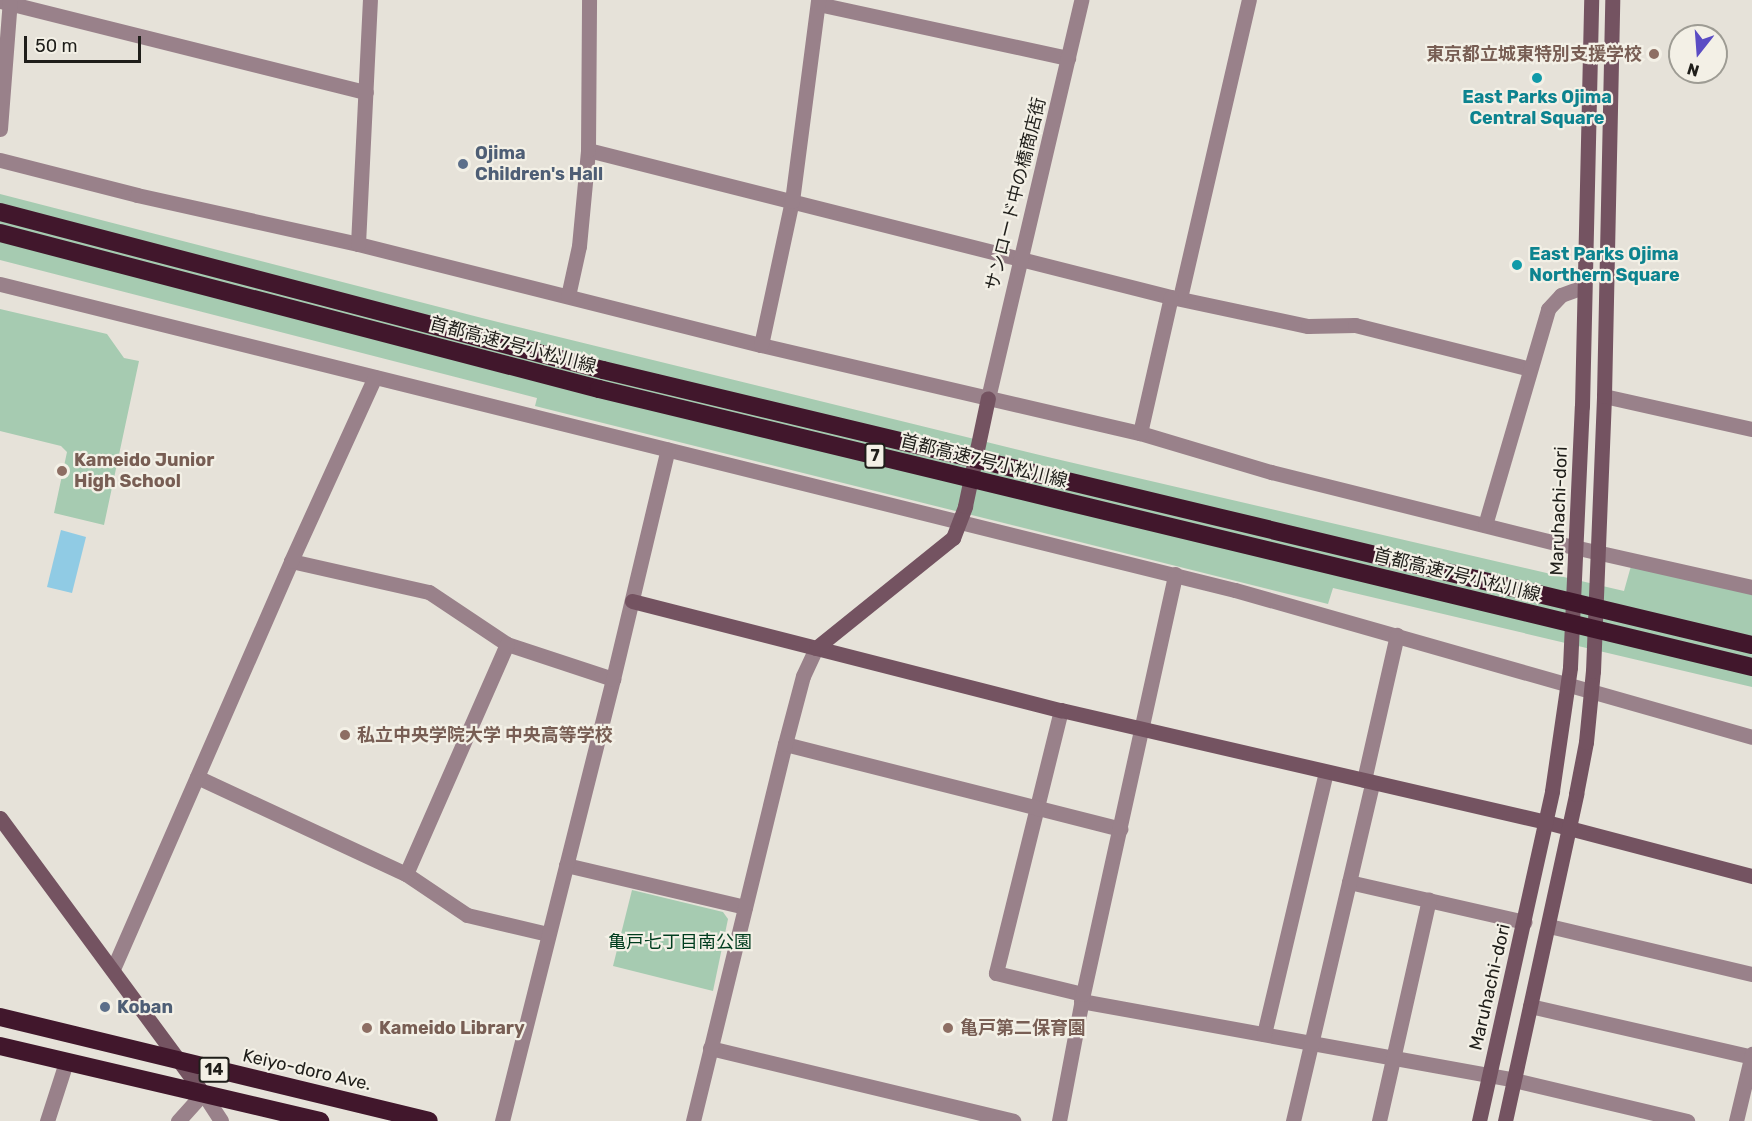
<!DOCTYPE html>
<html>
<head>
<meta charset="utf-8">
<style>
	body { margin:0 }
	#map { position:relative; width:1752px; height:1121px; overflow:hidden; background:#e6e2d9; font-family:Rubik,"Noto Sans JP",sans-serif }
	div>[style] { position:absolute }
	.green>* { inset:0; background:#a6cbb1 }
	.water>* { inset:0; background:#90cbe4 }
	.street>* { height:15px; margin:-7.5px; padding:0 7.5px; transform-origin:7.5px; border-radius:7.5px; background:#99818a }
	.secondary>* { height:15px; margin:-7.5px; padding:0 7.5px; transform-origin:7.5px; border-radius:7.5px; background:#745361 }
	.highway>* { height:18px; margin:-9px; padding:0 9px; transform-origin:9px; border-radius:9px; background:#41172c }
	.dots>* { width:16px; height:16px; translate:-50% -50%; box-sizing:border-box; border:3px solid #f3f0e6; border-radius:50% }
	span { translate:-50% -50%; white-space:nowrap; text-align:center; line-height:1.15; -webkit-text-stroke:4.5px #f3f0e6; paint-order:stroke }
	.shield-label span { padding:2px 4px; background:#f3f0e6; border:2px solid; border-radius:4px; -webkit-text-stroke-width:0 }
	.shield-label { font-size:16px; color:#1f1e1a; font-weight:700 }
	.education-label { font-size:18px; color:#785e54; font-weight:700 }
	.right { translate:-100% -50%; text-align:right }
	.left { translate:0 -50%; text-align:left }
	.culture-label { font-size:18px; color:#0d838f; font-weight:700 }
	.service-label { font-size:18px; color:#4e5e75; font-weight:700 }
	.street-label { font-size:18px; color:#1f1e1a }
	.park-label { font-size:18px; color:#003d1e }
	.north { position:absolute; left:1668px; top:24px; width:60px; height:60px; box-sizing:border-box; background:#f3f0e6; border:2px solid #9e9c94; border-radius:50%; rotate:197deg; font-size:16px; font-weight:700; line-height:24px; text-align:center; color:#1f1e1a }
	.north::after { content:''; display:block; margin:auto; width:21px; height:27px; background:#5a4cc4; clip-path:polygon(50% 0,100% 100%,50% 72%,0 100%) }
	.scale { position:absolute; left:24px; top:36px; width:117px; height:27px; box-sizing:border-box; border:3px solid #1f1e1a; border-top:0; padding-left:8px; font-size:18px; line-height:21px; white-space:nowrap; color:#1f1e1a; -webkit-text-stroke:4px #f3f0e6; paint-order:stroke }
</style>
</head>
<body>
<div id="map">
	<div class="green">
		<i style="clip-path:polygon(0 194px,482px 318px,1052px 458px,1624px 591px,1631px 566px,1752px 594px,1752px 687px,1333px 588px,1328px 604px,535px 406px,537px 398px,0 260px)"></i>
		<i style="clip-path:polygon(0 309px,107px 334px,124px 358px,139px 361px,104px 525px,54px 513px,67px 452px,61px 446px,0 431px)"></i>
		<i style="clip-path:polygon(632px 890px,723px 912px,728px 919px,713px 991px,613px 966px)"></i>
	</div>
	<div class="water">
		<i style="clip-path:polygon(61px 530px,86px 537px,72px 593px,47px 587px)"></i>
	</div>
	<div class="street">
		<i style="left:0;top:1px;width:377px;rotate:14deg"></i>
		<i style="left:818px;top:4px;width:256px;rotate:12.2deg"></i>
		<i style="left:0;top:129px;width:129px;rotate:-85.6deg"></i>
		<i style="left:588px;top:150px;width:601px;rotate:14.15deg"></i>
		<i style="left:1171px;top:297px;width:140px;rotate:12deg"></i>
		<i style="left:1308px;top:326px;width:47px;rotate:-1.2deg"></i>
		<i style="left:1355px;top:325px;width:180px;rotate:14.1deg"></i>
		<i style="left:0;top:160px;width:141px;rotate:14.3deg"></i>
		<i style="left:137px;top:195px;width:226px;rotate:12.5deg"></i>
		<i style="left:358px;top:244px;width:415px;rotate:14.1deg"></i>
		<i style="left:761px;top:345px;width:389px;rotate:13.1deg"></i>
		<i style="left:1140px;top:433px;width:137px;rotate:16.6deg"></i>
		<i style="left:1271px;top:472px;width:294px;rotate:14deg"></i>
		<i style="left:1556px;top:543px;width:201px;rotate:12.7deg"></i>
		<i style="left:358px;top:244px;width:244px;rotate:-87.2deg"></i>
		<i style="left:0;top:284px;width:1272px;rotate:13.92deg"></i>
		<i style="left:1235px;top:590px;width:537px;rotate:15.87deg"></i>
		<i style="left:568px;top:296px;width:51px;rotate:-77.6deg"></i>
		<i style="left:579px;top:246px;width:96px;rotate:-84.6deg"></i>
		<i style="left:588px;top:150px;width:150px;rotate:-89.6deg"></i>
		<i style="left:1180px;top:298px;width:306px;rotate:-77deg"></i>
		<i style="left:761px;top:345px;width:147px;rotate:-77.9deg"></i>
		<i style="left:792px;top:201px;width:203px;rotate:-82.6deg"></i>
		<i style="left:1604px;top:396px;width:152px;rotate:12.6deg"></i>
		<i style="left:988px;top:398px;width:409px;rotate:-76.8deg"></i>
		<i style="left:1140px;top:433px;width:139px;rotate:-77.2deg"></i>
		<i style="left:1485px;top:525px;width:225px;rotate:-73.7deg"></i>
		<i style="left:1548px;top:309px;width:19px;rotate:-47deg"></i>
		<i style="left:1561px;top:295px;width:23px;rotate:-20deg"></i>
		<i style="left:291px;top:561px;width:141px;rotate:12.7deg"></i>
		<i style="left:429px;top:592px;width:94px;rotate:33.7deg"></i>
		<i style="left:507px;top:644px;width:112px;rotate:18.3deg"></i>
		<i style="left:1061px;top:710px;width:271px;rotate:103.9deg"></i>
		<i style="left:996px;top:973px;width:89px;rotate:13.6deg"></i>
		<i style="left:785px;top:744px;width:346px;rotate:14.2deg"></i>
		<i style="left:197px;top:777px;width:230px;rotate:24.9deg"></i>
		<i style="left:406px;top:874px;width:73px;rotate:33.9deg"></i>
		<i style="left:467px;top:915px;width:83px;rotate:13.2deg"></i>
		<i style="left:1364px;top:780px;width:149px;rotate:-77.2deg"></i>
		<i style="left:566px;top:865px;width:184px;rotate:13.2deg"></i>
		<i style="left:406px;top:874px;width:251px;rotate:-66.3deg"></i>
		<i style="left:1349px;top:882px;width:180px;rotate:12.8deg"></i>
		<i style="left:1549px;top:926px;width:209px;rotate:13.3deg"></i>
		<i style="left:113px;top:969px;width:445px;rotate:-66.4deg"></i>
		<i style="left:291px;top:561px;width:202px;rotate:-65.5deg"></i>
		<i style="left:1081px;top:1001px;width:440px;rotate:10.3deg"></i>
		<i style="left:1514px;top:1080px;width:178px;rotate:13.3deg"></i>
		<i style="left:1530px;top:1006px;width:228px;rotate:12.9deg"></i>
		<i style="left:1264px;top:1034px;width:269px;rotate:-76.7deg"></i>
		<i style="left:710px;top:1048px;width:312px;rotate:13.5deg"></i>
		<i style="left:47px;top:1121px;width:62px;rotate:-72.1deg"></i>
		<i style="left:178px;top:1121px;width:38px;rotate:-48deg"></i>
		<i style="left:203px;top:1093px;width:33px;rotate:57deg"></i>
		<i style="left:502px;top:1121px;width:456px;rotate:-75.9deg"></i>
		<i style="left:613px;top:679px;width:236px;rotate:-76.6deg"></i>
		<i style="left:693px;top:1121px;width:388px;rotate:-76.3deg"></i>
		<i style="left:785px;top:744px;width:70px;rotate:-75.2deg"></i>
		<i style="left:803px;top:676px;width:31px;rotate:-65deg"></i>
		<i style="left:1059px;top:1121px;width:129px;rotate:-79.3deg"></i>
		<i style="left:1083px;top:994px;width:430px;rotate:-77.6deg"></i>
		<i style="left:1293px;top:1121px;width:347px;rotate:-76.8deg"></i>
		<i style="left:1379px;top:1121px;width:227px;rotate:-77.3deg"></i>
		<i style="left:1736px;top:1121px;width:69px;rotate:-76.6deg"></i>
	</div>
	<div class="secondary">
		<i style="left:632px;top:601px;width:443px;rotate:14.3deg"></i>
		<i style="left:1061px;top:710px;width:498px;rotate:13deg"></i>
		<i style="left:1546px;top:822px;width:213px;rotate:14.7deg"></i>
		<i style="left:816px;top:648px;width:176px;rotate:-38.8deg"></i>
		<i style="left:953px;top:538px;width:34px;rotate:-69deg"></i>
		<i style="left:965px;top:506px;width:110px;rotate:-78deg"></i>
		<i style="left:0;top:818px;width:342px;rotate:53.6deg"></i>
		<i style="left:1479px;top:1121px;width:338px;rotate:-77.5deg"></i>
		<i style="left:1552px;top:791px;width:125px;rotate:-81.7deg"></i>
		<i style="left:1570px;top:667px;width:261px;rotate:-87.4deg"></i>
		<i style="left:1582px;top:406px;width:406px;rotate:-88.7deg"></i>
		<i style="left:1505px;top:1121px;width:335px;rotate:-77.7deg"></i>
		<i style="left:1576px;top:794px;width:53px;rotate:-79.1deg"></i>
		<i style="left:1586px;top:742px;width:71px;rotate:-84.4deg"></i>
		<i style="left:1593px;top:671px;width:275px;rotate:-87.7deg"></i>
		<i style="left:1604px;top:396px;width:396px;rotate:-88.8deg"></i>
	</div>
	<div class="highway">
		<i style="left:0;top:212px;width:623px;rotate:14.68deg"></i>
		<i style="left:603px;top:370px;width:1181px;rotate:13.46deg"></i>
		<i style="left:0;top:233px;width:619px;rotate:14.6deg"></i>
		<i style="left:599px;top:389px;width:1186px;rotate:13.56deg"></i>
		<i style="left:0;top:1017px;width:441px;rotate:13.6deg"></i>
		<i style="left:0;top:1046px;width:329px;rotate:13.2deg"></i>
	</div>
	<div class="dots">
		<i style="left:1654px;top:54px;background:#8d6e63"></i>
		<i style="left:1537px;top:78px;background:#0f9aa8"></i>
		<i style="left:463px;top:164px;background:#5c6f8a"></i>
		<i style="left:1517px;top:265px;background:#0f9aa8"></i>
		<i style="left:62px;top:471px;background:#8d6e63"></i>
		<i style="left:345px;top:735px;background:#8d6e63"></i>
		<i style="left:105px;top:1007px;background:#5c6f8a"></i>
		<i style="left:367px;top:1028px;background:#8d6e63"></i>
		<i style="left:948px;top:1028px;background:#8d6e63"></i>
	</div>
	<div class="shield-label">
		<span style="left:875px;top:456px">7</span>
		<span style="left:214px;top:1070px">14</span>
	</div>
	<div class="education-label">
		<span class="right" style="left:1642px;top:54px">東京都立城東特別支援学校</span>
		<span class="left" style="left:74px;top:471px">Kameido Junior<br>High School</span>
		<span class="left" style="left:357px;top:735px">私立中央学院大学 中央高等学校</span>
		<span class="left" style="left:379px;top:1028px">Kameido Library</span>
		<span class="left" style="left:960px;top:1028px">亀戸第二保育園</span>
	</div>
	<div class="culture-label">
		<span style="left:1537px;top:108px">East Parks Ojima<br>Central Square</span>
		<span class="left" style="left:1529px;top:265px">East Parks Ojima<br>Northern Square</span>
	</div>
	<div class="service-label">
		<span class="left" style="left:475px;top:164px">Ojima<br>Children's Hall</span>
		<span class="left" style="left:117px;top:1007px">Koban</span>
	</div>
	<div class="street-label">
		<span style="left:1016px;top:194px;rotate:-76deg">サンロード中の橋商店街</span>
		<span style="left:513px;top:345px;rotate:15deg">首都高速7号小松川線</span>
		<span style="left:984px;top:461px;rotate:14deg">首都高速7号小松川線</span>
		<span style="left:1559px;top:511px;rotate:-88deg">Maruhachi-dori</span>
		<span style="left:1457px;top:575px;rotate:14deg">首都高速7号小松川線</span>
		<span style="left:1490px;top:987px;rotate:-77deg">Maruhachi-dori</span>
		<span style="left:307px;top:1070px;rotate:13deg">Keiyo-doro Ave.</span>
	</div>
	<div class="park-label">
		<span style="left:680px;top:942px">亀戸七丁目南公園</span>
	</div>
	<div class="north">N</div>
	<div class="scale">50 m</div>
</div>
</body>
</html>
